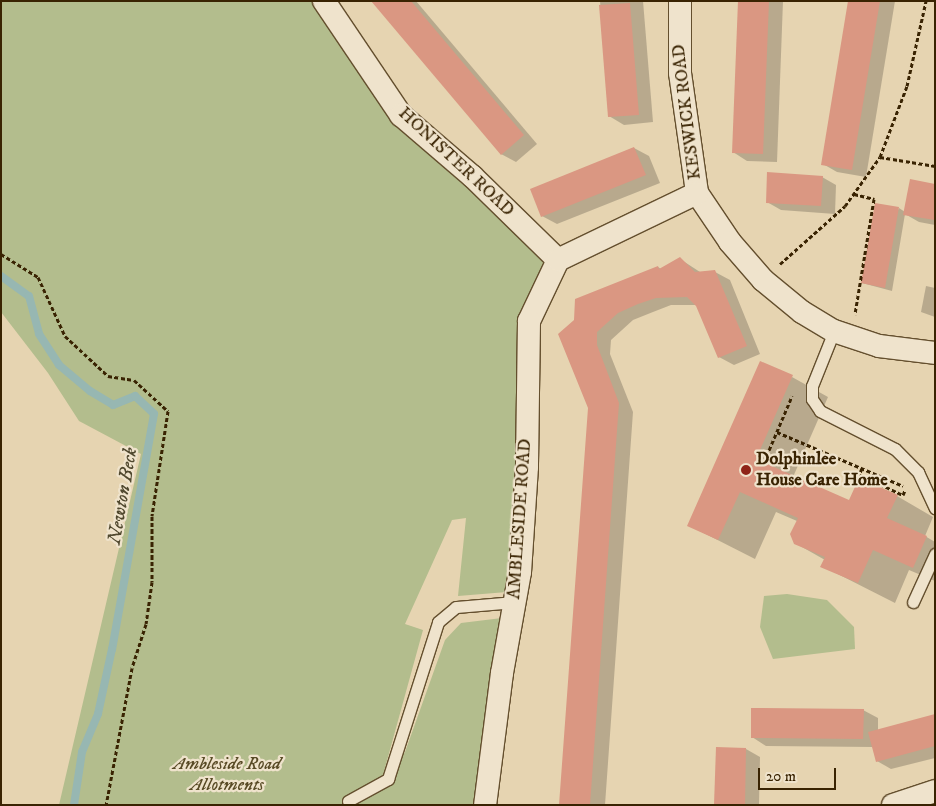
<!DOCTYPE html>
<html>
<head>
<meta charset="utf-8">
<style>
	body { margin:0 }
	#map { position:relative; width:936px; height:806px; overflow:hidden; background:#e6d4b1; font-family:"IM FELL DW Pica",serif }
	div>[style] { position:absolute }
	.green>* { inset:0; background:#b3bd8d }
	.shadow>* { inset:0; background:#0003 }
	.stream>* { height:8px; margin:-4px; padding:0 4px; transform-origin:4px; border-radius:4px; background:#97b7b2 }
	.building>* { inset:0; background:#da9782 }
	.path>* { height:3px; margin-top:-1.5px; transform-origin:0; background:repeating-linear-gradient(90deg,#392302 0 4px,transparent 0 6.5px) }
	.roads { filter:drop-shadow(1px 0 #644f2e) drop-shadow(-1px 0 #644f2e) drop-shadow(0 1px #644f2e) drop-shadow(0 -1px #644f2e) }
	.service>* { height:11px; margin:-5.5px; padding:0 5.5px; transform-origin:5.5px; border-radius:5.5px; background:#efe3cc }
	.minor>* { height:22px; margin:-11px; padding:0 11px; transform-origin:11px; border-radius:11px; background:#efe3cc }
	.dots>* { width:14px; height:14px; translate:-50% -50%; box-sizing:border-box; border:2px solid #efe3cc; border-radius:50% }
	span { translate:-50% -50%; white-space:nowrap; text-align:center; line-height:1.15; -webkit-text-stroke:4.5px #efe3cc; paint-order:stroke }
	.street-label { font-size:18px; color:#392302 }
	.poi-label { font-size:18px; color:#392302; font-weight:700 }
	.left { translate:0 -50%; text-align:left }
	.park-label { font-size:18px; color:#584a25; font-style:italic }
	.water-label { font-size:19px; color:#50482e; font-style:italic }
	.frame { position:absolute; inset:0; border:2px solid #392302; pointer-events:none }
	.scale { position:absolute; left:758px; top:768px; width:78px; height:22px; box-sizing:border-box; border:2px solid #392302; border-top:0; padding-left:6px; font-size:15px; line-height:18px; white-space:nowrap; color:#392302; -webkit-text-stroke:4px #efe3cc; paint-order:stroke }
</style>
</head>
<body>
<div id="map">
	<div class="green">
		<i style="clip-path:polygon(1px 1px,324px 1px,389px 95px,558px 260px,527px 365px,507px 592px,458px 596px,466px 518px,452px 520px,405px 624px,423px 630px,380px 786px,405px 752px,445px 640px,461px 623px,502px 618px,478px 805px,59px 805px,141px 454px,79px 421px,48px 373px,1px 312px)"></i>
		<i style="clip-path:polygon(787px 594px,827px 600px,854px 627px,855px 649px,773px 659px,760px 627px,764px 596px)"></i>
	</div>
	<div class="shadow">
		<i style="clip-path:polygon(373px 1px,416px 1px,537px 144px,516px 162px,501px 154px)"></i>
		<i style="clip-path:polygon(600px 1px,643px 1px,653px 122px,624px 125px,609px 116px)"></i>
		<i style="clip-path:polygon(739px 1px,783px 1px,777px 162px,747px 161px,733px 152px)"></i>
		<i style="clip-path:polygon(850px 1px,895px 1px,866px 177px,837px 172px,823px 164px)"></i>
		<i style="clip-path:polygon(634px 148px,649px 156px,660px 183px,557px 224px,542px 216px)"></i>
		<i style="clip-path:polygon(822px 177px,836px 185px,835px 214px,781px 210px,767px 202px)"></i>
		<i style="clip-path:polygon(935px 185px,935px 225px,919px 222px,905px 214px,892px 291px,862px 283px,899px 208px,905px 212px)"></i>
		<i style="clip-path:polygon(680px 259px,700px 272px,715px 272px,730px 280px,760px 354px,734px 365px,719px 357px,697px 305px,671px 305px,653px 312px,633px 320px,611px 340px,610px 354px,633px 412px,605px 805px,561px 805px,589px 408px,560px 334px,658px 267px,661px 269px)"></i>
		<i style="clip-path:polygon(926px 286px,935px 288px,935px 317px,921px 312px)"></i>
		<i style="clip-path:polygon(792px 377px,828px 397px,793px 477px,850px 502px,897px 496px,933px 517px,925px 536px,935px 542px,935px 581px,909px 570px,895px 603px,822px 566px,825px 560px,795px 543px,797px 521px,776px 512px,755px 559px,688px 525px)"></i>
		<i style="clip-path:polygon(863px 710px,878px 718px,878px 731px,935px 716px,935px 758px,891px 769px,877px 761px,873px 747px,766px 746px,752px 737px)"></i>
		<i style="clip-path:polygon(746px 749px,760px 757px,759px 805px,716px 805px)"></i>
	</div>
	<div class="stream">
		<i style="left:1px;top:276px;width:34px;rotate:36deg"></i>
		<i style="left:29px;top:296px;width:39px;rotate:75deg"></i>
		<i style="left:39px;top:334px;width:37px;rotate:57deg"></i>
		<i style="left:59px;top:365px;width:40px;rotate:40deg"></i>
		<i style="left:90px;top:391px;width:27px;rotate:31deg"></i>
		<i style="left:113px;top:405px;width:24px;rotate:-22deg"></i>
		<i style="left:135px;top:396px;width:26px;rotate:43deg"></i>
		<i style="left:154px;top:414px;width:239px;rotate:100.1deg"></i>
		<i style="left:112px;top:649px;width:66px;rotate:102.2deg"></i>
		<i style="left:98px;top:714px;width:41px;rotate:112.8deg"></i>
		<i style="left:82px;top:752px;width:54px;rotate:98.6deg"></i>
	</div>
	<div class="building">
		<i style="clip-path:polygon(371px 1px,411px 1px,524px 135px,501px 155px)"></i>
		<i style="clip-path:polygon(738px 1px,769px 1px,763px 154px,732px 153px)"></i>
		<i style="clip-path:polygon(848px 1px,880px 1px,852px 170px,821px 165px)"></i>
		<i style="clip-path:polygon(630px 3px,639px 115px,608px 117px,599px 5px)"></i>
		<i style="clip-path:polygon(634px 147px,646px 175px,541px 217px,530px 189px)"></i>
		<i style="clip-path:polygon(767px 172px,823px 176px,821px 206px,766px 203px)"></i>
		<i style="clip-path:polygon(910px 179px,935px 184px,935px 220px,903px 215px)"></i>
		<i style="clip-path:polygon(875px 203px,899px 207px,885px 288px,861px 283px)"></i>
		<i style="clip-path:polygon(680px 257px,695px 272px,715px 270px,747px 346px,718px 358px,696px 306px,687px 297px,656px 298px,638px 304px,618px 313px,597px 332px,597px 345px,619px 403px,590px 805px,559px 805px,588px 408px,558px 334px,574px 320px,575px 299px,658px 266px,659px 269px)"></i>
		<i style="clip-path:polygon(760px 361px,793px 375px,756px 459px,849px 500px,859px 478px,898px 495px,887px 518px,927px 536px,913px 568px,873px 550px,858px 583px,820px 567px,825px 557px,794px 544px,790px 534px,798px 518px,740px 492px,718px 540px,687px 526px)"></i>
		<i style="clip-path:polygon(751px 708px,864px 709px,863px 739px,751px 738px)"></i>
		<i style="clip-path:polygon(935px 714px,935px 746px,876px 762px,868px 732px)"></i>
		<i style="clip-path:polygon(716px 747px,746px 748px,745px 805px,714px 805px)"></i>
	</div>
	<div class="path">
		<i style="left:880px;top:157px;width:56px;rotate:9.3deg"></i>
		<i style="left:854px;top:194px;width:21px;rotate:14deg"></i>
		<i style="left:874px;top:199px;width:117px;rotate:99.4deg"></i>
		<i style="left:1px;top:254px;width:44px;rotate:31.9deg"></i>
		<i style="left:38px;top:277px;width:65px;rotate:65.4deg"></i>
		<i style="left:65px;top:336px;width:59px;rotate:42.9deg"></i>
		<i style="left:108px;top:376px;width:26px;rotate:9deg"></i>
		<i style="left:134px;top:380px;width:46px;rotate:42.4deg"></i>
		<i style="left:168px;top:411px;width:106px;rotate:98.7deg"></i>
		<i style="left:152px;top:516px;width:66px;rotate:90deg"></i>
		<i style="left:152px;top:582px;width:42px;rotate:98.1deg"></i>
		<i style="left:146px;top:624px;width:46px;rotate:107.7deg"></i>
		<i style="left:132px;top:668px;width:139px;rotate:100.7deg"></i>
		<i style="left:780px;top:264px;width:87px;rotate:-41.7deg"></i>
		<i style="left:845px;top:206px;width:60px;rotate:-54.5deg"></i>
		<i style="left:880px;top:157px;width:76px;rotate:-69.2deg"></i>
		<i style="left:907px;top:86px;width:87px;rotate:-77.4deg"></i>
		<i style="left:777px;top:432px;width:137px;rotate:23.2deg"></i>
		<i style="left:764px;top:462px;width:72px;rotate:-67deg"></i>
		<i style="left:862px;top:468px;width:8px;rotate:113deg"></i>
		<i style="left:859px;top:475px;width:23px;rotate:23deg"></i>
		<i style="left:880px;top:484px;width:2px;rotate:117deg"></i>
		<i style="left:880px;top:484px;width:25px;rotate:26deg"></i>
		<i style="left:903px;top:495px;width:5px;rotate:-68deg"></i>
	</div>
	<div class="roads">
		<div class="service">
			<i style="left:834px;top:331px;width:59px;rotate:111.8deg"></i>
			<i style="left:812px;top:386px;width:13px;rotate:90deg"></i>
			<i style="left:812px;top:399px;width:14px;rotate:56deg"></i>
			<i style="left:820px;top:411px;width:84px;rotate:26.9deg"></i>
			<i style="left:895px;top:449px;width:33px;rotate:45deg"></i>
			<i style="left:918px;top:472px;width:40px;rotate:65deg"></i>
			<i style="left:913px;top:602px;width:53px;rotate:-65.4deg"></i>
			<i style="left:348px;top:801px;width:46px;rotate:-28.8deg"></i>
			<i style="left:388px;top:779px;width:165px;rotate:-72.3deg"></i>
			<i style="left:438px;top:622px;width:23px;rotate:-40deg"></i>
			<i style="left:456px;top:607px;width:59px;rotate:-4.8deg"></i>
		</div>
		<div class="minor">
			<i style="left:324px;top:1px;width:138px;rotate:56deg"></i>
			<i style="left:401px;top:115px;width:94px;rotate:40.7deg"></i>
			<i style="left:472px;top:176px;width:120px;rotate:44.3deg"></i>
			<i style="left:558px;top:260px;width:68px;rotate:115.4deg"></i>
			<i style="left:529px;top:321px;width:146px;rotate:90.8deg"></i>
			<i style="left:527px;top:467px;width:105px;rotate:93.8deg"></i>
			<i style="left:520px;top:572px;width:103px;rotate:100.1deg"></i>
			<i style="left:502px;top:673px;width:133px;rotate:97.3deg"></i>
			<i style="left:680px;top:1px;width:72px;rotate:90deg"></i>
			<i style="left:680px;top:73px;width:121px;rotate:81.9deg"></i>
			<i style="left:697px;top:193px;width:59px;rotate:56deg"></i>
			<i style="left:730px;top:242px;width:50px;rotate:49deg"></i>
			<i style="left:763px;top:280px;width:50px;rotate:39.4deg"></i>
			<i style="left:802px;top:312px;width:37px;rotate:31deg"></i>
			<i style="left:834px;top:331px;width:47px;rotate:18.4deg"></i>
			<i style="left:879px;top:346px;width:56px;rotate:7.1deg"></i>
			<i style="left:558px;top:260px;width:154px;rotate:-25.7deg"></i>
			<i style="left:893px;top:805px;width:44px;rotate:-18.4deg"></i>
		</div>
	</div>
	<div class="dots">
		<i style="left:746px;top:470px;background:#8f2418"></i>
	</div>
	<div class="street-label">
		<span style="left:687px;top:112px;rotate:-97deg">KESWICK ROAD</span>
		<span style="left:456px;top:162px;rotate:43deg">HONISTER ROAD</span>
		<span style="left:520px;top:519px;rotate:-86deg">AMBLESIDE ROAD</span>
	</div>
	<div class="poi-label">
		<span class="left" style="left:756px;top:470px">Dolphinlee<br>House Care Home</span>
	</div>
	<div class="park-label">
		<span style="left:227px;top:775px">Ambleside Road<br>Allotments</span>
	</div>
	<div class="water-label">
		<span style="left:123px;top:496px;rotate:-80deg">Newton Beck</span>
	</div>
	<div class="frame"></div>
	<div class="scale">20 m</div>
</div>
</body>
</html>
